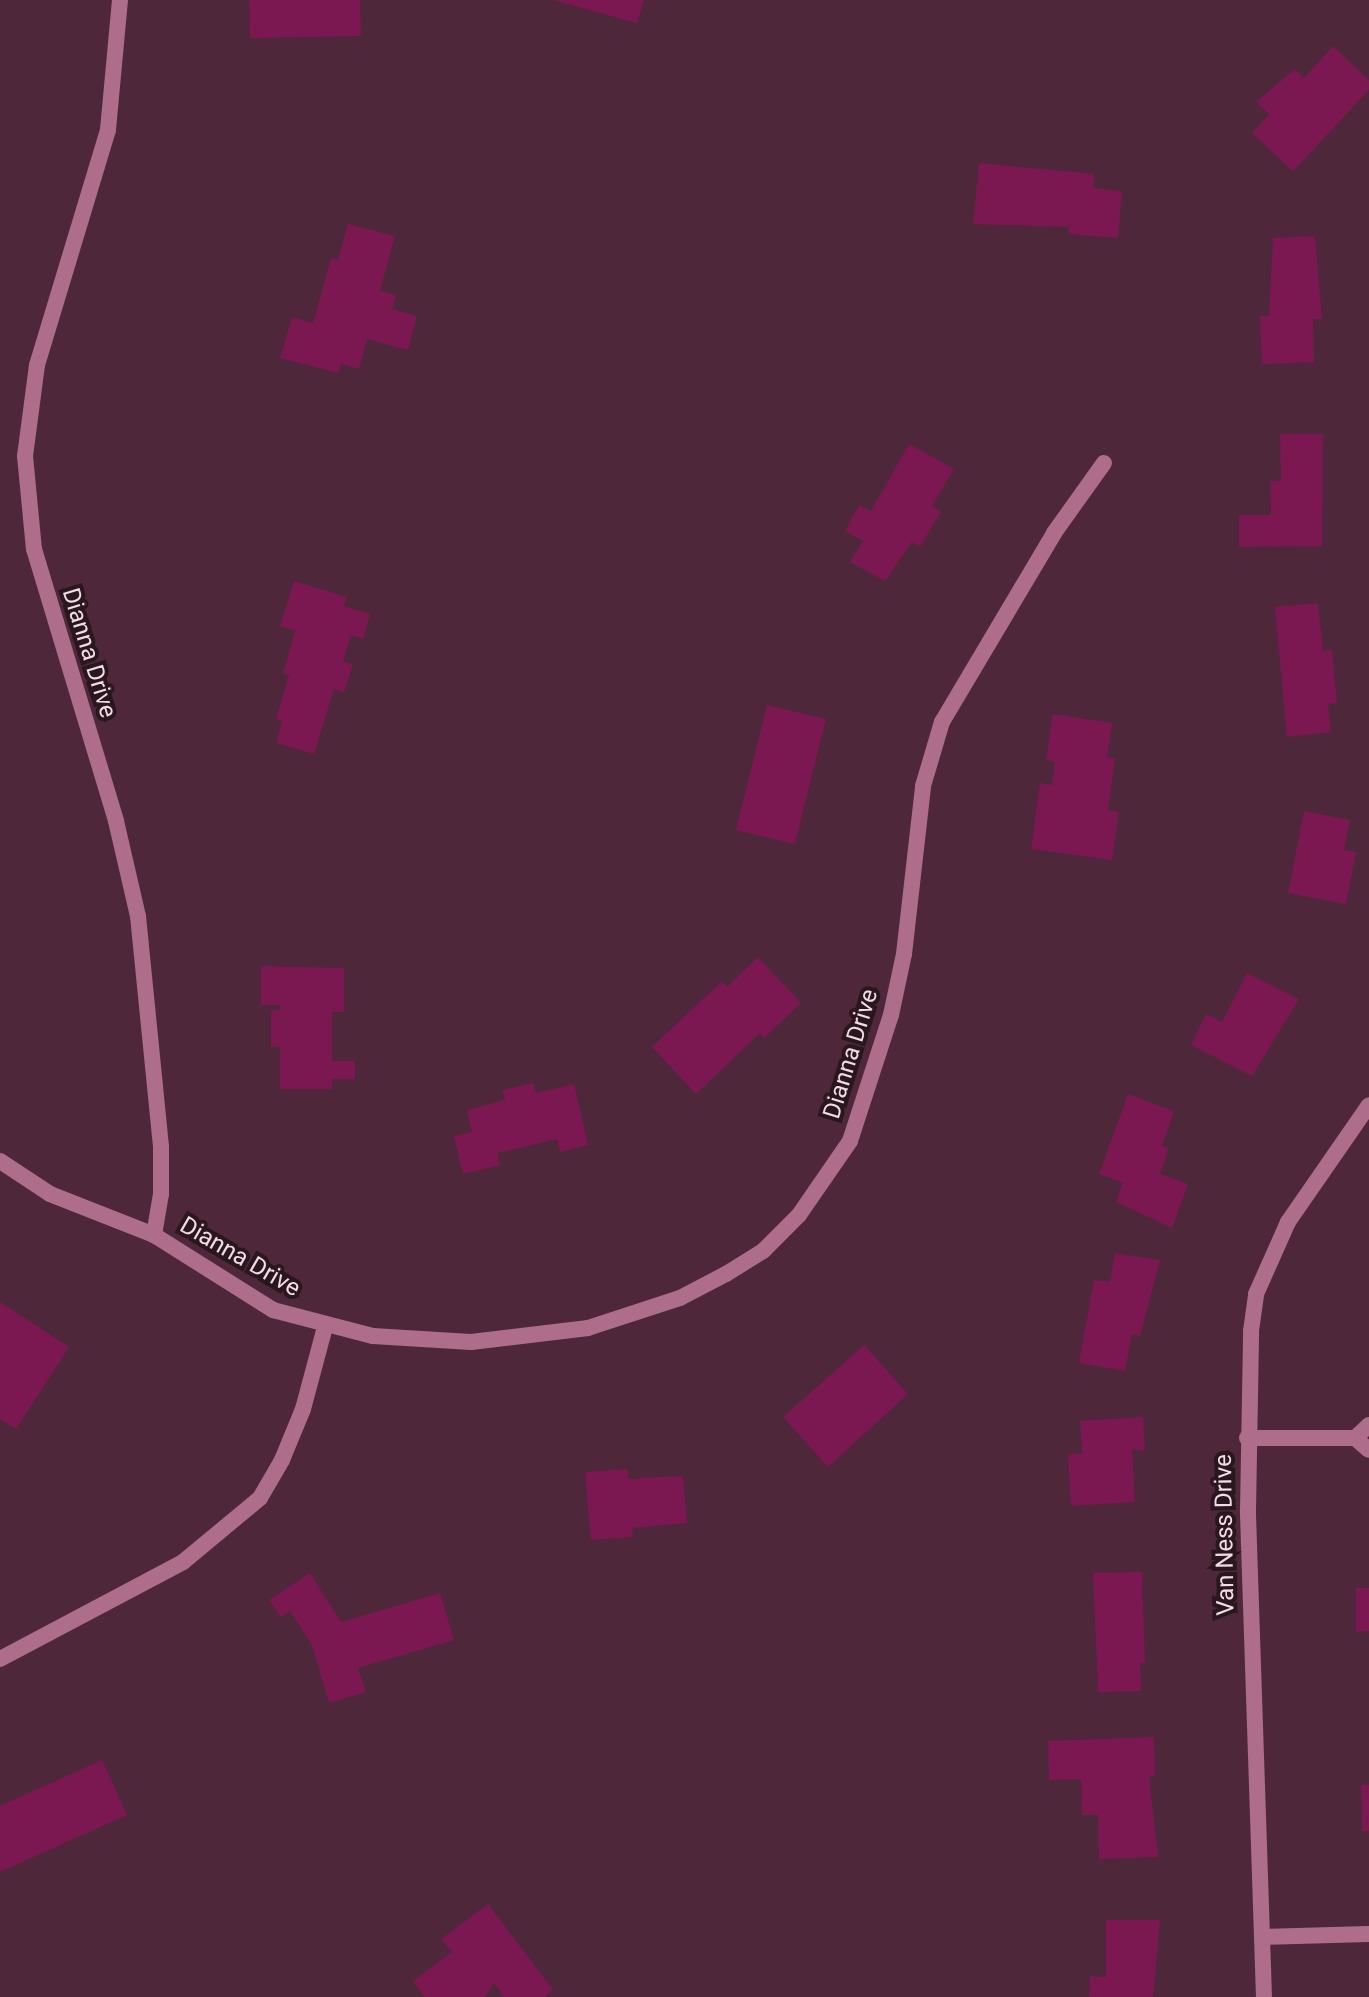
<!DOCTYPE html>
<html>
<head>
<meta charset="utf-8">
<style>
	body { margin:0 }
	#map { position:relative; width:1369px; height:1997px; overflow:hidden; background:#4e273a; font-family:Roboto,sans-serif }
	div>[style] { position:absolute }
	.building>* { inset:0; background:#7b1851 }
	.street>* { height:16px; margin:-8px; padding:0 8px; transform-origin:8px; border-radius:8px; background:#ae6d8b }
	span { translate:-50% -50%; white-space:nowrap; text-align:center; line-height:1.15; -webkit-text-stroke:8px #29171f; paint-order:stroke }
	.street-label { font-size:24px; color:#f3dae4 }
</style>
</head>
<body>
<div id="map">
	<div class="building">
		<i style="clip-path:polygon(249px 0,360px 0,361px 36px,250px 38px)"></i>
		<i style="clip-path:polygon(553px 0,644px 0,637px 23px)"></i>
		<i style="clip-path:polygon(1333px 46px,1369px 80px,1369px 90px,1293px 171px,1252px 133px,1269px 114px,1256px 102px,1295px 69px,1304px 78px)"></i>
		<i style="clip-path:polygon(979px 163px,1094px 174px,1093px 188px,1122px 191px,1118px 238px,1068px 234px,1069px 227px,973px 224px)"></i>
		<i style="clip-path:polygon(348px 224px,395px 236px,380px 291px,396px 295px,392px 309px,417px 316px,408px 350px,367px 339px,359px 369px,341px 364px,338px 373px,280px 358px,292px 317px,313px 323px,331px 258px,338px 260px)"></i>
		<i style="clip-path:polygon(1315px 236px,1322px 319px,1313px 319px,1314px 362px,1262px 364px,1260px 316px,1269px 316px,1273px 238px)"></i>
		<i style="clip-path:polygon(1280px 434px,1323px 434px,1322px 546px,1239px 547px,1239px 515px,1271px 515px,1270px 481px,1281px 481px)"></i>
		<i style="clip-path:polygon(909px 444px,954px 469px,932px 506px,941px 511px,920px 547px,912px 542px,885px 581px,850px 562px,863px 541px,845px 531px,859px 505px,871px 511px)"></i>
		<i style="clip-path:polygon(294px 581px,347px 597px,344px 606px,370px 614px,363px 639px,351px 635px,343px 661px,353px 664px,344px 692px,334px 689px,314px 754px,276px 743px,282px 721px,276px 719px,289px 675px,283px 674px,295px 631px,280px 626px)"></i>
		<i style="clip-path:polygon(1318px 603px,1323px 651px,1332px 650px,1337px 703px,1328px 704px,1331px 732px,1287px 737px,1275px 607px)"></i>
		<i style="clip-path:polygon(767px 705px,826px 719px,795px 844px,736px 830px)"></i>
		<i style="clip-path:polygon(1053px 714px,1112px 723px,1107px 757px,1115px 758px,1108px 810px,1119px 812px,1112px 860px,1031px 849px,1040px 783px,1052px 785px,1055px 762px,1046px 760px)"></i>
		<i style="clip-path:polygon(1304px 811px,1350px 820px,1344px 850px,1356px 852px,1346px 904px,1288px 893px)"></i>
		<i style="clip-path:polygon(758px 957px,801px 1003px,764px 1038px,760px 1033px,696px 1094px,652px 1047px,722px 981px,727px 987px)"></i>
		<i style="clip-path:polygon(261px 966px,344px 968px,344px 1012px,332px 1012px,332px 1061px,355px 1061px,355px 1079px,332px 1079px,332px 1089px,280px 1089px,280px 1047px,271px 1047px,271px 1010px,280px 1010px,280px 1005px,261px 1005px)"></i>
		<i style="clip-path:polygon(1247px 973px,1299px 999px,1252px 1076px,1191px 1045px,1206px 1014px,1222px 1022px)"></i>
		<i style="clip-path:polygon(533px 1083px,536px 1093px,574px 1084px,588px 1145px,560px 1152px,557px 1139px,497px 1153px,500px 1165px,463px 1174px,454px 1136px,472px 1132px,467px 1110px,505px 1100px,502px 1090px)"></i>
		<i style="clip-path:polygon(1128px 1094px,1174px 1111px,1162px 1146px,1169px 1148px,1160px 1174px,1188px 1184px,1172px 1228px,1116px 1202px,1123px 1183px,1099px 1174px)"></i>
		<i style="clip-path:polygon(1115px 1253px,1160px 1260px,1140px 1336px,1132px 1334px,1125px 1371px,1079px 1363px,1094px 1280px,1110px 1282px)"></i>
		<i style="clip-path:polygon(0 1302px,69px 1347px,16px 1429px,0 1419px)"></i>
		<i style="clip-path:polygon(864px 1345px,908px 1394px,828px 1467px,783px 1417px)"></i>
		<i style="clip-path:polygon(1143px 1417px,1145px 1450px,1132px 1450px,1135px 1502px,1071px 1506px,1068px 1454px,1082px 1454px,1080px 1421px)"></i>
		<i style="clip-path:polygon(627px 1469px,629px 1479px,683px 1476px,687px 1523px,632px 1528px,633px 1537px,591px 1540px,585px 1472px)"></i>
		<i style="clip-path:polygon(1142px 1572px,1145px 1663px,1140px 1663px,1141px 1691px,1098px 1692px,1093px 1573px)"></i>
		<i style="clip-path:polygon(310px 1573px,341px 1622px,440px 1593px,454px 1640px,358px 1668px,366px 1692px,329px 1703px,312px 1645px,290px 1611px,281px 1617px,269px 1600px)"></i>
		<i style="clip-path:polygon(1356px 1588px,1369px 1588px,1369px 1631px,1356px 1632px)"></i>
		<i style="clip-path:polygon(1154px 1737px,1155px 1776px,1149px 1776px,1158px 1857px,1099px 1859px,1098px 1815px,1082px 1815px,1081px 1779px,1049px 1780px,1048px 1741px)"></i>
		<i style="clip-path:polygon(102px 1760px,127px 1815px,0 1872px,0 1806px)"></i>
		<i style="clip-path:polygon(1361px 1785px,1369px 1785px,1369px 1831px,1362px 1831px)"></i>
		<i style="clip-path:polygon(488px 1904px,553px 1990px,544px 1997px,504px 1997px,494px 1983px,485px 1997px,425px 1997px,413px 1981px,452px 1952px,441px 1939px)"></i>
		<i style="clip-path:polygon(1106px 1920px,1160px 1920px,1153px 1997px,1089px 1997px,1090px 1976px,1106px 1977px)"></i>
	</div>
	<div class="street">
		<i style="left:120px;top:0;width:131px;rotate:95.3deg"></i>
		<i style="left:108px;top:130px;width:245px;rotate:106.8deg"></i>
		<i style="left:37px;top:365px;width:92px;rotate:97.5deg"></i>
		<i style="left:25px;top:456px;width:93px;rotate:84.5deg"></i>
		<i style="left:34px;top:549px;width:284px;rotate:73.2deg"></i>
		<i style="left:116px;top:821px;width:98px;rotate:77deg"></i>
		<i style="left:138px;top:916px;width:232px;rotate:84.3deg"></i>
		<i style="left:161px;top:1147px;width:47px;rotate:90deg"></i>
		<i style="left:161px;top:1194px;width:42px;rotate:99.7deg"></i>
		<i style="left:0;top:1161px;width:60px;rotate:33.4deg"></i>
		<i style="left:50px;top:1194px;width:112px;rotate:21.5deg"></i>
		<i style="left:154px;top:1235px;width:141px;rotate:32.2deg"></i>
		<i style="left:273px;top:1310px;width:103px;rotate:14.6deg"></i>
		<i style="left:373px;top:1336px;width:98px;rotate:3.5deg"></i>
		<i style="left:471px;top:1342px;width:118px;rotate:-6.8deg"></i>
		<i style="left:588px;top:1328px;width:97px;rotate:-18.1deg"></i>
		<i style="left:680px;top:1298px;width:52px;rotate:-27.6deg"></i>
		<i style="left:726px;top:1274px;width:44px;rotate:-31.9deg"></i>
		<i style="left:763px;top:1251px;width:51px;rotate:-45deg"></i>
		<i style="left:799px;top:1215px;width:90px;rotate:-55.4deg"></i>
		<i style="left:850px;top:1141px;width:133px;rotate:-72deg"></i>
		<i style="left:891px;top:1015px;width:62px;rotate:-78deg"></i>
		<i style="left:904px;top:954px;width:169px;rotate:-83.5deg"></i>
		<i style="left:923px;top:786px;width:67px;rotate:-73.5deg"></i>
		<i style="left:942px;top:722px;width:220px;rotate:-59.3deg"></i>
		<i style="left:1054px;top:533px;width:86px;rotate:-54.5deg"></i>
		<i style="left:1247px;top:1438px;width:108px"></i>
		<i style="left:1355px;top:1438px;width:19px;rotate:-43deg"></i>
		<i style="left:1355px;top:1438px;width:18px;rotate:41deg"></i>
		<i style="left:0;top:1659px;width:207px;rotate:-27.9deg"></i>
		<i style="left:183px;top:1562px;width:100px;rotate:-39.7deg"></i>
		<i style="left:260px;top:1498px;width:44px;rotate:-59.9deg"></i>
		<i style="left:282px;top:1460px;width:55px;rotate:-67.6deg"></i>
		<i style="left:303px;top:1409px;width:85px;rotate:-75deg"></i>
		<i style="left:1262px;top:1937px;width:107px;rotate:-1.6deg"></i>
		<i style="left:1264px;top:1997px;width:487px;rotate:-91.9deg"></i>
		<i style="left:1248px;top:1510px;width:179px;rotate:-89deg"></i>
		<i style="left:1251px;top:1331px;width:37px;rotate:-82deg"></i>
		<i style="left:1256px;top:1294px;width:79px;rotate:-66deg"></i>
		<i style="left:1288px;top:1222px;width:142px;rotate:-55.3deg"></i>
	</div>
	<div class="street-label">
		<span style="left:89px;top:653px;rotate:73deg">Dianna Drive</span>
		<span style="left:851px;top:1054px;rotate:-73deg">Dianna Drive</span>
		<span style="left:240px;top:1257px;rotate:30deg">Dianna Drive</span>
		<span style="left:1225px;top:1535px;rotate:-91deg">Van Ness Drive</span>
	</div>
</div>
</body>
</html>
